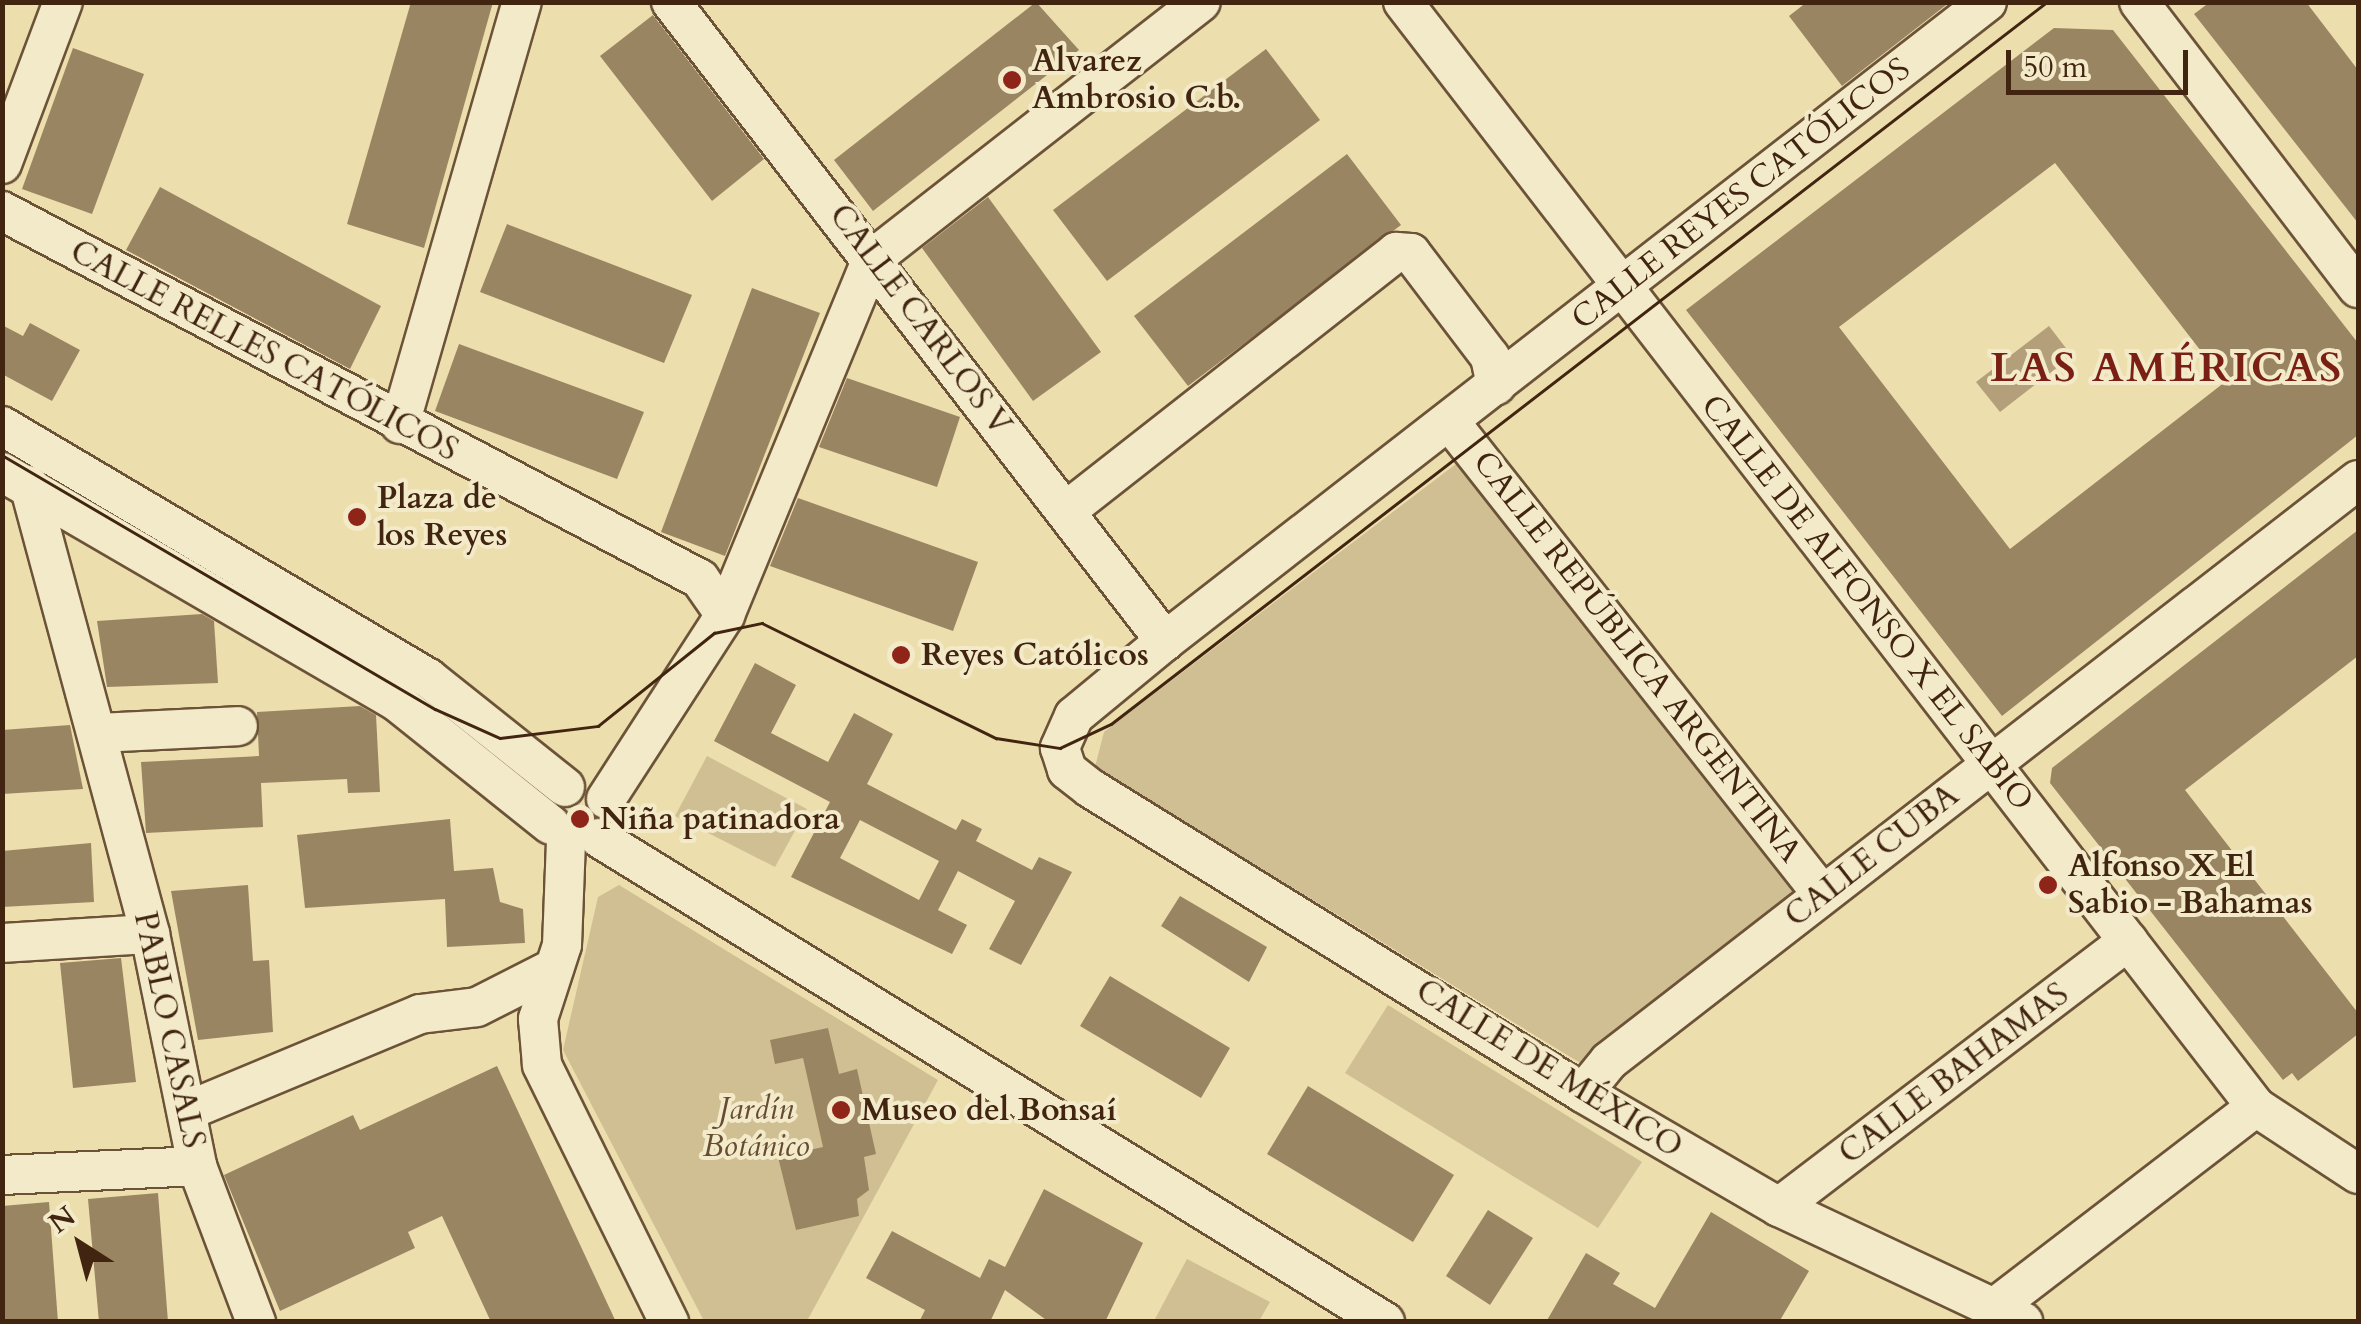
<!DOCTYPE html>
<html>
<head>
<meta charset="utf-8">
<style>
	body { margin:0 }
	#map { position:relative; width:2361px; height:1324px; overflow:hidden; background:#eddeae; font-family:Cardo,serif }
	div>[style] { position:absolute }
	.green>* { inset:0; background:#d0bf93 }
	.water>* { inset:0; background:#b39f79 }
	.building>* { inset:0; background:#9a8563 }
	.roads { filter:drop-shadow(2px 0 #6c5338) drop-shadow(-2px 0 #6c5338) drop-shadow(0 2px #6c5338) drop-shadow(0 -2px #6c5338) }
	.minor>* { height:38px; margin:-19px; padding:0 19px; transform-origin:19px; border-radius:19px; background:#f3eaca }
	.tram>* { height:2.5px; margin:-1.25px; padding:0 1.25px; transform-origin:1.25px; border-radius:1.25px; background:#412511 }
	.dots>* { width:28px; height:28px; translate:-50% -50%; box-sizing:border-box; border:5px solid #f3eaca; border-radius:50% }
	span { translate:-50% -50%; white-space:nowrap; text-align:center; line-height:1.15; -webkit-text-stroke:8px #f3eaca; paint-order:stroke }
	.poi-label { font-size:32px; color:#412511; font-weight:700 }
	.left { translate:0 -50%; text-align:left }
	.street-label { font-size:32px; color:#412511 }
	.park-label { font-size:32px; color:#654c32; font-style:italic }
	.district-label { font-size:42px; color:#7a1f14; font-weight:700; letter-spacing:2.5px }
	.frame { position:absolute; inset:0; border:5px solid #412511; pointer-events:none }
	.north { position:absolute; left:30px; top:1194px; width:100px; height:100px; -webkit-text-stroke:8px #f3eaca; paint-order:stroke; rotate:324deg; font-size:28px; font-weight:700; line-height:40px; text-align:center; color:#412511 }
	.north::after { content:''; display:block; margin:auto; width:35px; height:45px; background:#412511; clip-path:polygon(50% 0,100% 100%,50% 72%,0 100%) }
	.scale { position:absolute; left:2006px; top:50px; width:182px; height:45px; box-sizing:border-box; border:5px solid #412511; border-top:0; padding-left:12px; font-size:30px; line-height:35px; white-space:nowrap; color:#412511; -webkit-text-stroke:8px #f3eaca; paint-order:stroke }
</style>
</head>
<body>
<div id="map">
	<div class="green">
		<i style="clip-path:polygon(1465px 457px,1812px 882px,1582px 1064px,1095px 767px,1104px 732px)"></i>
		<i style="clip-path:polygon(707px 756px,807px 809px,775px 867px,675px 816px)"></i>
		<i style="clip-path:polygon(619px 885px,938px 1080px,807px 1321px,704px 1321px,563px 1050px,598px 897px)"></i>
		<i style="clip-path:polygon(1388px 1005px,1642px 1162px,1598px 1228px,1345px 1073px)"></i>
		<i style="clip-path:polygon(1187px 1259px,1270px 1302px,1259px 1321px,1155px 1319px)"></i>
	</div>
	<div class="water">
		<i style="clip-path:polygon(2049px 326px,2072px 356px,2000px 412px,1976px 382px)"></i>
	</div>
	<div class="building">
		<i style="clip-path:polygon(411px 2px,493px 2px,424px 248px,347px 224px)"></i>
		<i style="clip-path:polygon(1036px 2px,1079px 50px,873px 211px,834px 160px)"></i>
		<i style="clip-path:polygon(1807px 2px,1950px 2px,1842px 86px,1789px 16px)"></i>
		<i style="clip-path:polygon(2210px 2px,2306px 2px,2358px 70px,2358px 223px,2194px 14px)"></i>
		<i style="clip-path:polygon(653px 15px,764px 159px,712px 201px,600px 56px)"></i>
		<i style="clip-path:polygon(evenodd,2054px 28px,2113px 30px,2358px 343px,2358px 435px,2002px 716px,1686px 310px,2054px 28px,2055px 163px,2225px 382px,2010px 549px,1839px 327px,2055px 163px)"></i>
		<i style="clip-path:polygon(73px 48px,144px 74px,92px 214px,22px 189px)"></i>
		<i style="clip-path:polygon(1266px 49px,1320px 120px,1107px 281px,1053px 210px)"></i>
		<i style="clip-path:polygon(1347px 154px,1401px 225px,1188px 386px,1134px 316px)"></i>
		<i style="clip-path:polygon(160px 187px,381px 306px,350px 369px,126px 250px)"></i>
		<i style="clip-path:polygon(988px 197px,1101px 352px,1033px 401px,922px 248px)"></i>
		<i style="clip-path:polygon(507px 224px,692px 295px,664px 363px,480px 292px)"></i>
		<i style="clip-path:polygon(752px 288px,820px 313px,725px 556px,661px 532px)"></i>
		<i style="clip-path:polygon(30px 323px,80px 350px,52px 401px,2px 374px,2px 325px,23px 336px)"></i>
		<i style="clip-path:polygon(459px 344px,644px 412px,617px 479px,435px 411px)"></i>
		<i style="clip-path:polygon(847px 378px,960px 417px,937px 487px,819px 447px)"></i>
		<i style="clip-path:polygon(798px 498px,978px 562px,953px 631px,770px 566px)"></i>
		<i style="clip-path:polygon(2358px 530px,2358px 656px,2185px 790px,2358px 1013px,2358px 1034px,2298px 1081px,2292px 1073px,2283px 1080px,2050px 783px,2052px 768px)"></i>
		<i style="clip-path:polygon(202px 614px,214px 621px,218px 683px,107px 687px,97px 621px)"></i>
		<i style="clip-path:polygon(evenodd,755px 663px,796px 685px,771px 733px,828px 762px,854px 713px,893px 734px,867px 784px,956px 830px,962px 819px,982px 829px,976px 841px,1032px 870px,1039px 857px,1072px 872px,1021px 965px,989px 949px,1015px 901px,958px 871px,938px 910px,967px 925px,952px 954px,791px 877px,830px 802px,714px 741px,755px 663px,860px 820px,939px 861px,919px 900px,840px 858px,860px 820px)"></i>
		<i style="clip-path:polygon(360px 706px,376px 715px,380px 792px,348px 793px,347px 779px,261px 783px,263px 827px,146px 833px,141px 762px,259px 756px,257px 712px)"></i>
		<i style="clip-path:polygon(70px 725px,83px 789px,2px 794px,2px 730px)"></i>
		<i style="clip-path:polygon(450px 819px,454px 871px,493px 868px,500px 902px,523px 909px,525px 943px,447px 947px,445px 899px,305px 908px,297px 835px)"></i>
		<i style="clip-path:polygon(91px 843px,94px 902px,2px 907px,2px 851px)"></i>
		<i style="clip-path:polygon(248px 885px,253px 961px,269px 960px,273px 1032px,198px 1040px,171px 891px)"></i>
		<i style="clip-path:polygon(1180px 896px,1267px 947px,1249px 982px,1161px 926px)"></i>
		<i style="clip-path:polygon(121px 958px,136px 1082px,73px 1088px,60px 963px)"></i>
		<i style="clip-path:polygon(1110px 976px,1230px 1048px,1201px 1098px,1080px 1026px)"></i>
		<i style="clip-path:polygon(828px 1028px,839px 1074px,857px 1069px,876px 1154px,864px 1157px,869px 1190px,857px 1199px,859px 1216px,796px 1230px,778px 1157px,823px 1147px,803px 1058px,775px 1064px,770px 1040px)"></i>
		<i style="clip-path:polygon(497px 1066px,616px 1322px,491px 1322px,442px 1216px,408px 1232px,415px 1248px,280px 1311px,224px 1175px,353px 1115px,360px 1130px)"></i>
		<i style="clip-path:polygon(1308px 1086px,1454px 1175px,1413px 1242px,1267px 1154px)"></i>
		<i style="clip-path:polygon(1044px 1189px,1143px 1243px,1105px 1322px,1049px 1322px,1005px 1290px,990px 1322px,919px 1322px,925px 1310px,866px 1278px,892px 1231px,980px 1278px,989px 1259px,1005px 1267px)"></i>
		<i style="clip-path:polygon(158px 1193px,168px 1322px,99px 1322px,88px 1199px)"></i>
		<i style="clip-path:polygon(49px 1202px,58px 1322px,2px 1322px,2px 1206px)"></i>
		<i style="clip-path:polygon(1488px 1210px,1533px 1238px,1490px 1305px,1446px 1276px)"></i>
		<i style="clip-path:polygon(1711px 1212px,1809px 1271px,1779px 1322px,1546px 1322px,1586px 1253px,1620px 1273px,1613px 1284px,1655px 1308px)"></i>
	</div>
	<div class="roads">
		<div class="minor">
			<i style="left:671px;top:2px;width:808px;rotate:52.29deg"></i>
			<i style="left:1403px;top:2px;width:1396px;rotate:52.33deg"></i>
			<i style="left:2256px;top:1107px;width:122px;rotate:33.3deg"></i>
			<i style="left:1987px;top:2px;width:1041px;rotate:142.14deg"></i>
			<i style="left:1165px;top:641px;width:118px;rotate:140.5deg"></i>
			<i style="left:1074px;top:716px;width:35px;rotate:114deg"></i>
			<i style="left:1060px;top:748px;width:23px;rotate:72deg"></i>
			<i style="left:1067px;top:770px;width:29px;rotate:38deg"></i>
			<i style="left:1090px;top:788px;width:580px;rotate:31.74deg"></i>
			<i style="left:1583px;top:1093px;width:227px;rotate:30.2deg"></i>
			<i style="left:1779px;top:1207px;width:270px;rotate:25.2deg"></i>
			<i style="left:2139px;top:2px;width:360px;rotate:52.6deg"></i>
			<i style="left:2px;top:164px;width:173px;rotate:-69.4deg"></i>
			<i style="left:2px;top:211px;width:789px;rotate:27.8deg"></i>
			<i style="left:700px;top:579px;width:44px;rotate:55.2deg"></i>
			<i style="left:1450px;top:422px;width:601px;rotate:51.76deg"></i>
			<i style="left:400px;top:424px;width:439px;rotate:-73.9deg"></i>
			<i style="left:2px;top:426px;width:495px;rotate:30.6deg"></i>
			<i style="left:428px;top:678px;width:175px;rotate:38.5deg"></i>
			<i style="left:2px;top:472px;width:456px;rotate:30.2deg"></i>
			<i style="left:396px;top:701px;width:198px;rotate:38.7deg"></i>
			<i style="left:29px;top:485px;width:465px;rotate:74.9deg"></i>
			<i style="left:150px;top:934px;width:237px;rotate:78.5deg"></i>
			<i style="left:197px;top:1166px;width:167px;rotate:69.3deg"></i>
			<i style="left:1066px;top:511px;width:420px;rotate:-38.1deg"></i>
			<i style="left:1396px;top:252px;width:15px;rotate:4deg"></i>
			<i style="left:1411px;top:253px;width:131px;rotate:52.8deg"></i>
			<i style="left:1490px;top:357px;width:29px;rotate:78deg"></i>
			<i style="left:97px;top:733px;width:141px;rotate:-2.8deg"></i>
			<i style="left:606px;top:799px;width:219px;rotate:-57.1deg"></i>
			<i style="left:725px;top:615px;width:385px;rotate:-67.6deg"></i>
			<i style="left:872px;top:259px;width:417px;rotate:-38deg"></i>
			<i style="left:599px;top:838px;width:923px;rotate:31.62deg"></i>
			<i style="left:566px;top:841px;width:104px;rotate:92.2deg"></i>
			<i style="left:562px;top:945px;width:78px;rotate:108deg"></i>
			<i style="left:538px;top:1019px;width:46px;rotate:85deg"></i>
			<i style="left:542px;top:1065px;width:287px;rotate:63.7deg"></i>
			<i style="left:2px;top:943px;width:148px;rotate:-3.5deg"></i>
			<i style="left:1583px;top:1093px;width:41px;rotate:-50.9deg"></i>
			<i style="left:1609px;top:1061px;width:948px;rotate:-37.8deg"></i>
			<i style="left:192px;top:1109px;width:247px;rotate:-22.6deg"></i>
			<i style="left:420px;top:1014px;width:57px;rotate:-7deg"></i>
			<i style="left:477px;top:1007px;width:86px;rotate:-26.9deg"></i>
			<i style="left:2px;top:1175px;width:195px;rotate:-2.6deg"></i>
			<i style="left:1779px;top:1207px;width:439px;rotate:-37.3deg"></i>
			<i style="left:1994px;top:1308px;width:330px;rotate:-37.5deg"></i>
		</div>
	</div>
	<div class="tram">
		<i style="left:2px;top:455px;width:502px;rotate:30.4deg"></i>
		<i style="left:435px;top:709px;width:71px;rotate:24deg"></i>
		<i style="left:500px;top:738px;width:99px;rotate:-7deg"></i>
		<i style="left:598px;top:726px;width:149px;rotate:-38.7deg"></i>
		<i style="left:714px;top:633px;width:49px;rotate:-11.8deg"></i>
		<i style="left:762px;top:623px;width:261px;rotate:26.2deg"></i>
		<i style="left:996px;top:738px;width:65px;rotate:8.9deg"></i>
		<i style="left:1060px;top:748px;width:56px;rotate:-25.2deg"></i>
		<i style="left:1111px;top:724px;width:1182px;rotate:-37.65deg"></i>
	</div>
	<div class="dots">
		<i style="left:1012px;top:80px;background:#8f2418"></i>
		<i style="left:357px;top:517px;background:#8f2418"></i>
		<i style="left:901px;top:655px;background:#8f2418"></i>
		<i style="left:580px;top:819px;background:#8f2418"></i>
		<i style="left:2048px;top:885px;background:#8f2418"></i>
		<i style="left:841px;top:1110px;background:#8f2418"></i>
	</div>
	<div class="poi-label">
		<span class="left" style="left:1032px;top:80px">Alvarez<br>Ambrosio C.b.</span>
		<span class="left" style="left:377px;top:517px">Plaza de<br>los Reyes</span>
		<span class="left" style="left:921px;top:655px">Reyes Católicos</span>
		<span class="left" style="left:600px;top:819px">Niña patinadora</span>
		<span class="left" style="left:2068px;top:885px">Alfonso X El<br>Sabio - Bahamas</span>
		<span class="left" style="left:861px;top:1110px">Museo del Bonsaí</span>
	</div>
	<div class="street-label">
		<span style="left:1741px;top:194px;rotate:-38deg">CALLE REYES CATÓLICOS</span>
		<span style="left:920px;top:320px;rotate:53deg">CALLE CARLOS V</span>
		<span style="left:264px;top:351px;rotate:28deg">CALLE RELLES CATÓLICOS</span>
		<span style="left:1867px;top:603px;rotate:52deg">CALLE DE ALFONSO X EL SABIO</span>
		<span style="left:1637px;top:657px;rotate:52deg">CALLE REPÚBLICA ARGENTINA</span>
		<span style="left:1872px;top:856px;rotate:-38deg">CALLE CUBA</span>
		<span style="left:169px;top:1030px;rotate:78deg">PABLO CASALS</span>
		<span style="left:1549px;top:1069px;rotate:32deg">CALLE DE MÉXICO</span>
		<span style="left:1954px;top:1074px;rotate:-37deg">CALLE BAHAMAS</span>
	</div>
	<div class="park-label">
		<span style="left:756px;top:1128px">Jardín<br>Botánico</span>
	</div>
	<div class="district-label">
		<span style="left:2167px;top:368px">LAS AMÉRICAS</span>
	</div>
	<div class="frame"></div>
	<div class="north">N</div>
	<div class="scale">50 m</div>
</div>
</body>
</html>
